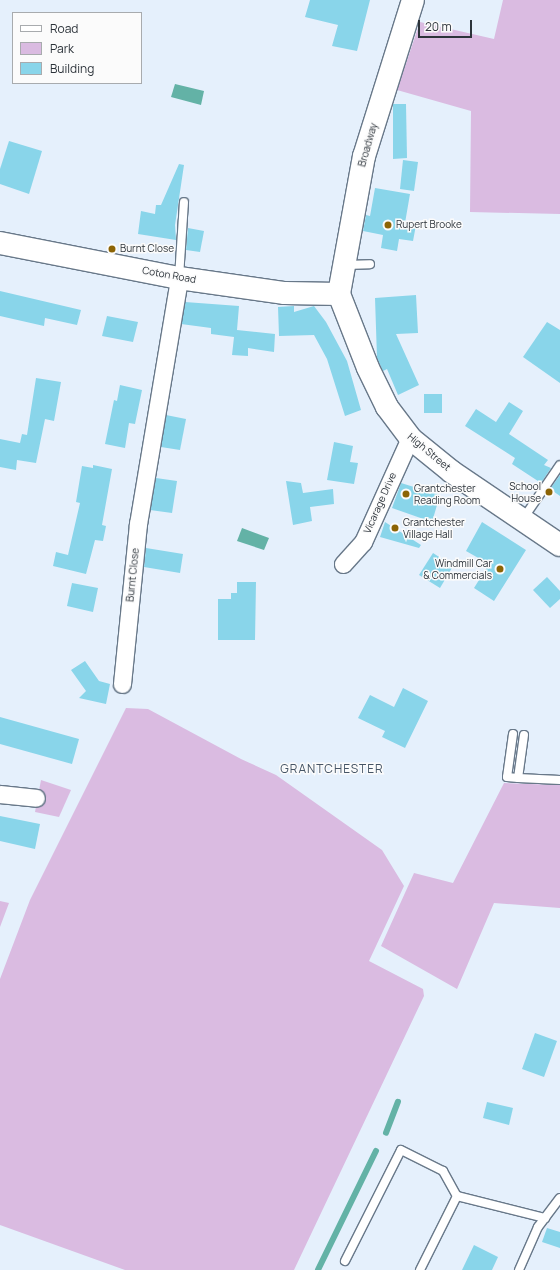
<!DOCTYPE html>
<html>
<head>
<meta charset="utf-8">
<style>
	body { margin:0 }
	#map { position:relative; width:560px; height:1270px; overflow:hidden; background:#e5f0fc; font-family:Manrope,sans-serif }
	div>[style] { position:absolute }
	.green>* { inset:0; background:#dabbe1 }
	.water>* { inset:0; background:#63b2a6 }
	.stream>* { height:5.5px; margin:-2.75px; padding:0 2.75px; transform-origin:2.75px; border-radius:2.75px; background:#63b2a6 }
	.building>* { inset:0; background:#89d5ea }
	.roads { filter:drop-shadow(1px 0 #687889) drop-shadow(-1px 0 #687889) drop-shadow(0 1px #687889) drop-shadow(0 -1px #687889) }
	.lane>* { height:8px; margin:-4px; padding:0 4px; transform-origin:4px; border-radius:4px; background:#fff }
	.street>* { height:17px; margin:-8.5px; padding:0 8.5px; transform-origin:8.5px; border-radius:8.5px; background:#fff }
	.secondary>* { height:22px; margin:-11px; padding:0 11px; transform-origin:11px; border-radius:11px; background:#fff }
	.dots>* { width:11px; height:11px; translate:-50% -50%; box-sizing:border-box; border:2px solid #fbfbfb; border-radius:50% }
	span { translate:-50% -50%; white-space:nowrap; text-align:center; line-height:1.15; -webkit-text-stroke:3px #fbfbfb; paint-order:stroke }
	.street-label { font-size:10px; color:#2c333a }
	.poi-label { font-size:10px; color:#2c333a }
	.left { translate:0 -50%; text-align:left }
	.right { translate:-100% -50%; text-align:right }
	.quarter-label { font-size:12px; color:#455465; letter-spacing:1px }
	.legend { position:absolute; left:12px; top:12px; width:130px; height:72px; box-sizing:border-box; background:#fbfbfb; border:1px solid #a8abae; margin:0; padding:5px 7px; list-style:none; font-size:12px; color:#2c333a }
	.legend li { display:flex; align-items:center; gap:8px; height:20px }
	.legend b { width:20px; border:1px solid #a8abae }
	.scale { position:absolute; left:418px; top:20px; width:54px; height:18px; box-sizing:border-box; border:2px solid #2c333a; border-top:0; padding-left:5px; font-size:12px; line-height:14px; white-space:nowrap; color:#2c333a; -webkit-text-stroke:3px #fbfbfb; paint-order:stroke }
</style>
</head>
<body>
<div id="map">
	<div class="green">
		<i style="clip-path:polygon(503px 0,560px 0,560px 214px,470px 212px,471px 111px,397px 90px,420px 22px,494px 39px)"></i>
		<i style="clip-path:polygon(126px 708px,148px 709px,241px 759px,276px 775px,382px 850px,404px 886px,369px 961px,423px 989px,424px 996px,294px 1270px,125px 1270px,0 1225px,0 979px,30px 900px)"></i>
		<i style="clip-path:polygon(41px 780px,71px 790px,59px 817px,35px 812px)"></i>
		<i style="clip-path:polygon(504px 783px,560px 785px,560px 908px,494px 903px,457px 989px,381px 946px,414px 873px,453px 883px)"></i>
		<i style="clip-path:polygon(0 901px,9px 903px,0 927px)"></i>
	</div>
	<div class="water">
		<i style="clip-path:polygon(175px 84px,204px 91px,201px 105px,171px 97px)"></i>
		<i style="clip-path:polygon(242px 528px,269px 538px,264px 550px,237px 541px)"></i>
	</div>
	<div class="stream">
		<i style="left:386px;top:1133px;width:33px;rotate:-69deg"></i>
		<i style="left:318px;top:1270px;width:132px;rotate:-64deg"></i>
	</div>
	<div class="building">
		<i style="clip-path:polygon(310px 0,370px 0,357px 51px,332px 46px,338px 25px,305px 17px)"></i>
		<i style="clip-path:polygon(393px 104px,406px 104px,407px 158px,393px 159px)"></i>
		<i style="clip-path:polygon(9px 141px,42px 151px,29px 194px,0 184px,0 169px)"></i>
		<i style="clip-path:polygon(403px 160px,418px 162px,414px 191px,400px 189px)"></i>
		<i style="clip-path:polygon(179px 164px,184px 165px,175px 225px,176px 240px,138px 234px,141px 211px,155px 214px,156px 205px,161px 205px)"></i>
		<i style="clip-path:polygon(375px 188px,410px 194px,405px 223px,416px 225px,413px 241px,399px 239px,397px 251px,381px 248px,383px 235px,363px 231px,366px 215px,370px 216px)"></i>
		<i style="clip-path:polygon(188px 228px,204px 231px,200px 252px,186px 250px)"></i>
		<i style="clip-path:polygon(0 291px,81px 310px,77px 325px,45px 318px,44px 326px,0 316px)"></i>
		<i style="clip-path:polygon(416px 295px,418px 333px,396px 334px,419px 385px,398px 395px,387px 369px,383px 371px,377px 358px,375px 298px)"></i>
		<i style="clip-path:polygon(185px 302px,239px 306px,237px 330px,275px 334px,274px 352px,248px 348px,248px 356px,232px 355px,234px 337px,211px 334px,211px 328px,181px 324px)"></i>
		<i style="clip-path:polygon(294px 306px,294px 312px,314px 306px,326px 322px,347px 361px,361px 410px,345px 416px,327px 359px,314px 335px,279px 336px,278px 307px)"></i>
		<i style="clip-path:polygon(107px 316px,138px 322px,133px 342px,102px 336px)"></i>
		<i style="clip-path:polygon(547px 322px,560px 330px,560px 383px,523px 357px)"></i>
		<i style="clip-path:polygon(36px 378px,61px 382px,54px 421px,45px 419px,36px 463px,17px 460px,16px 470px,0 467px,0 439px,20px 443px,22px 434px,27px 435px)"></i>
		<i style="clip-path:polygon(120px 385px,142px 390px,135px 424px,129px 423px,125px 448px,105px 444px,114px 400px,117px 401px)"></i>
		<i style="clip-path:polygon(424px 394px,442px 394px,442px 413px,424px 413px)"></i>
		<i style="clip-path:polygon(509px 402px,523px 411px,509px 434px,548px 460px,544px 465px,551px 468px,541px 483px,512px 464px,515px 458px,465px 426px,476px 409px,496px 422px)"></i>
		<i style="clip-path:polygon(166px 415px,186px 419px,180px 450px,161px 447px)"></i>
		<i style="clip-path:polygon(334px 442px,353px 446px,350px 462px,358px 463px,354px 484px,327px 480px)"></i>
		<i style="clip-path:polygon(93px 465px,112px 469px,102px 525px,106px 526px,103px 541px,95px 540px,86px 574px,53px 566px,56px 552px,68px 555px,80px 503px,76px 502px,82px 466px,93px 468px)"></i>
		<i style="clip-path:polygon(560px 475px,560px 496px,550px 489px)"></i>
		<i style="clip-path:polygon(156px 478px,177px 481px,172px 513px,150px 510px)"></i>
		<i style="clip-path:polygon(286px 481px,301px 483px,303px 493px,333px 489px,334px 504px,310px 507px,312px 521px,293px 525px)"></i>
		<i style="clip-path:polygon(401px 483px,440px 495px,432px 522px,392px 508px)"></i>
		<i style="clip-path:polygon(385px 522px,421px 545px,419px 548px,380px 537px)"></i>
		<i style="clip-path:polygon(482px 522px,526px 550px,494px 601px,474px 588px,489px 564px,466px 551px)"></i>
		<i style="clip-path:polygon(146px 548px,183px 554px,180px 573px,144px 567px)"></i>
		<i style="clip-path:polygon(433px 553px,453px 566px,440px 588px,419px 575px)"></i>
		<i style="clip-path:polygon(547px 577px,560px 591px,560px 599px,550px 608px,533px 590px)"></i>
		<i style="clip-path:polygon(237px 582px,256px 582px,255px 640px,218px 640px,218px 599px,231px 599px,231px 593px,237px 593px)"></i>
		<i style="clip-path:polygon(72px 583px,98px 588px,93px 612px,67px 606px)"></i>
		<i style="clip-path:polygon(85px 661px,99px 681px,110px 684px,106px 704px,79px 698px,86px 691px,71px 670px)"></i>
		<i style="clip-path:polygon(403px 688px,428px 701px,405px 748px,382px 737px,385px 731px,358px 718px,370px 695px,394px 707px)"></i>
		<i style="clip-path:polygon(0 717px,79px 739px,72px 764px,0 744px)"></i>
		<i style="clip-path:polygon(0 816px,40px 824px,35px 849px,0 841px)"></i>
		<i style="clip-path:polygon(535px 1033px,557px 1041px,544px 1077px,522px 1069px)"></i>
		<i style="clip-path:polygon(487px 1102px,513px 1108px,509px 1125px,483px 1118px)"></i>
		<i style="clip-path:polygon(547px 1228px,560px 1232px,560px 1248px,542px 1242px)"></i>
		<i style="clip-path:polygon(474px 1245px,498px 1257px,492px 1270px,462px 1270px)"></i>
	</div>
	<div class="roads">
		<div class="lane">
			<i style="left:346px;top:265px;width:24px;rotate:-2deg"></i>
			<i style="left:179px;top:277px;width:75px;rotate:-86.2deg"></i>
			<i style="left:523px;top:519px;width:65px;rotate:-55.6deg"></i>
			<i style="left:513px;top:734px;width:43px;rotate:97.9deg"></i>
			<i style="left:507px;top:777px;width:11px;rotate:5deg"></i>
			<i style="left:524px;top:735px;width:43px;rotate:97.9deg"></i>
			<i style="left:518px;top:778px;width:42px;rotate:2.7deg"></i>
			<i style="left:345px;top:1261px;width:124px;rotate:-63.2deg"></i>
			<i style="left:401px;top:1150px;width:47px;rotate:26.6deg"></i>
			<i style="left:443px;top:1171px;width:29px;rotate:61deg"></i>
			<i style="left:420px;top:1270px;width:83px;rotate:-63.4deg"></i>
			<i style="left:457px;top:1196px;width:91px;rotate:14deg"></i>
			<i style="left:519px;top:1270px;width:47px;rotate:-66.2deg"></i>
			<i style="left:538px;top:1227px;width:36px;rotate:-53deg"></i>
		</div>
		<div class="street">
			<i style="left:343px;top:564px;width:30px;rotate:-48deg"></i>
			<i style="left:363px;top:542px;width:114px;rotate:-65.7deg"></i>
			<i style="left:122px;top:684px;width:161px;rotate:-84.3deg"></i>
			<i style="left:138px;top:524px;width:249px;rotate:-80.5deg"></i>
			<i style="left:0;top:794px;width:36px;rotate:6deg"></i>
		</div>
		<div class="secondary">
			<i style="left:413px;top:0;width:164px;rotate:107.4deg"></i>
			<i style="left:364px;top:156px;width:140px;rotate:100.3deg"></i>
			<i style="left:339px;top:294px;width:79px;rotate:68.6deg"></i>
			<i style="left:368px;top:368px;width:43px;rotate:64deg"></i>
			<i style="left:387px;top:407px;width:39px;rotate:53deg"></i>
			<i style="left:410px;top:438px;width:54px;rotate:39deg"></i>
			<i style="left:452px;top:472px;width:130px;rotate:34.1deg"></i>
			<i style="left:0;top:243px;width:182px;rotate:11.1deg"></i>
			<i style="left:179px;top:278px;width:107px;rotate:8.1deg"></i>
			<i style="left:285px;top:293px;width:54px;rotate:1.1deg"></i>
		</div>
	</div>
	<div class="dots">
		<i style="left:388px;top:225px;background:#8c6405"></i>
		<i style="left:112px;top:249px;background:#8c6405"></i>
		<i style="left:549px;top:492px;background:#8c6405"></i>
		<i style="left:406px;top:494px;background:#8c6405"></i>
		<i style="left:395px;top:528px;background:#8c6405"></i>
		<i style="left:500px;top:569px;background:#8c6405"></i>
	</div>
	<div class="street-label">
		<span style="left:368px;top:145px;rotate:-74deg">Broadway</span>
		<span style="left:169px;top:275px;rotate:10deg">Coton Road</span>
		<span style="left:429px;top:452px;rotate:40deg">High Street</span>
		<span style="left:380px;top:503px;rotate:-66deg">Vicarage Drive</span>
		<span style="left:133px;top:575px;rotate:-84deg">Burnt Close</span>
	</div>
	<div class="poi-label">
		<span class="left" style="left:396px;top:225px">Rupert Brooke</span>
		<span class="left" style="left:120px;top:249px">Burnt Close</span>
		<span class="right" style="left:541px;top:492px">School<br>House</span>
		<span class="left" style="left:414px;top:494px">Grantchester<br>Reading Room</span>
		<span class="left" style="left:403px;top:528px">Grantchester<br>Village Hall</span>
		<span class="right" style="left:492px;top:569px">Windmill Car<br>&amp; Commercials</span>
	</div>
	<div class="quarter-label">
		<span style="left:332px;top:769px">GRANTCHESTER</span>
	</div>
	<ul class="legend">
	<li><b style="height:5px;background:#fff"></b>Road</li>
	<li><b style="height:11px;background:#dabbe1"></b>Park</li>
	<li><b style="height:11px;background:#89d5ea"></b>Building</li>
	</ul>
	<div class="scale">20 m</div>
</div>
</body>
</html>
